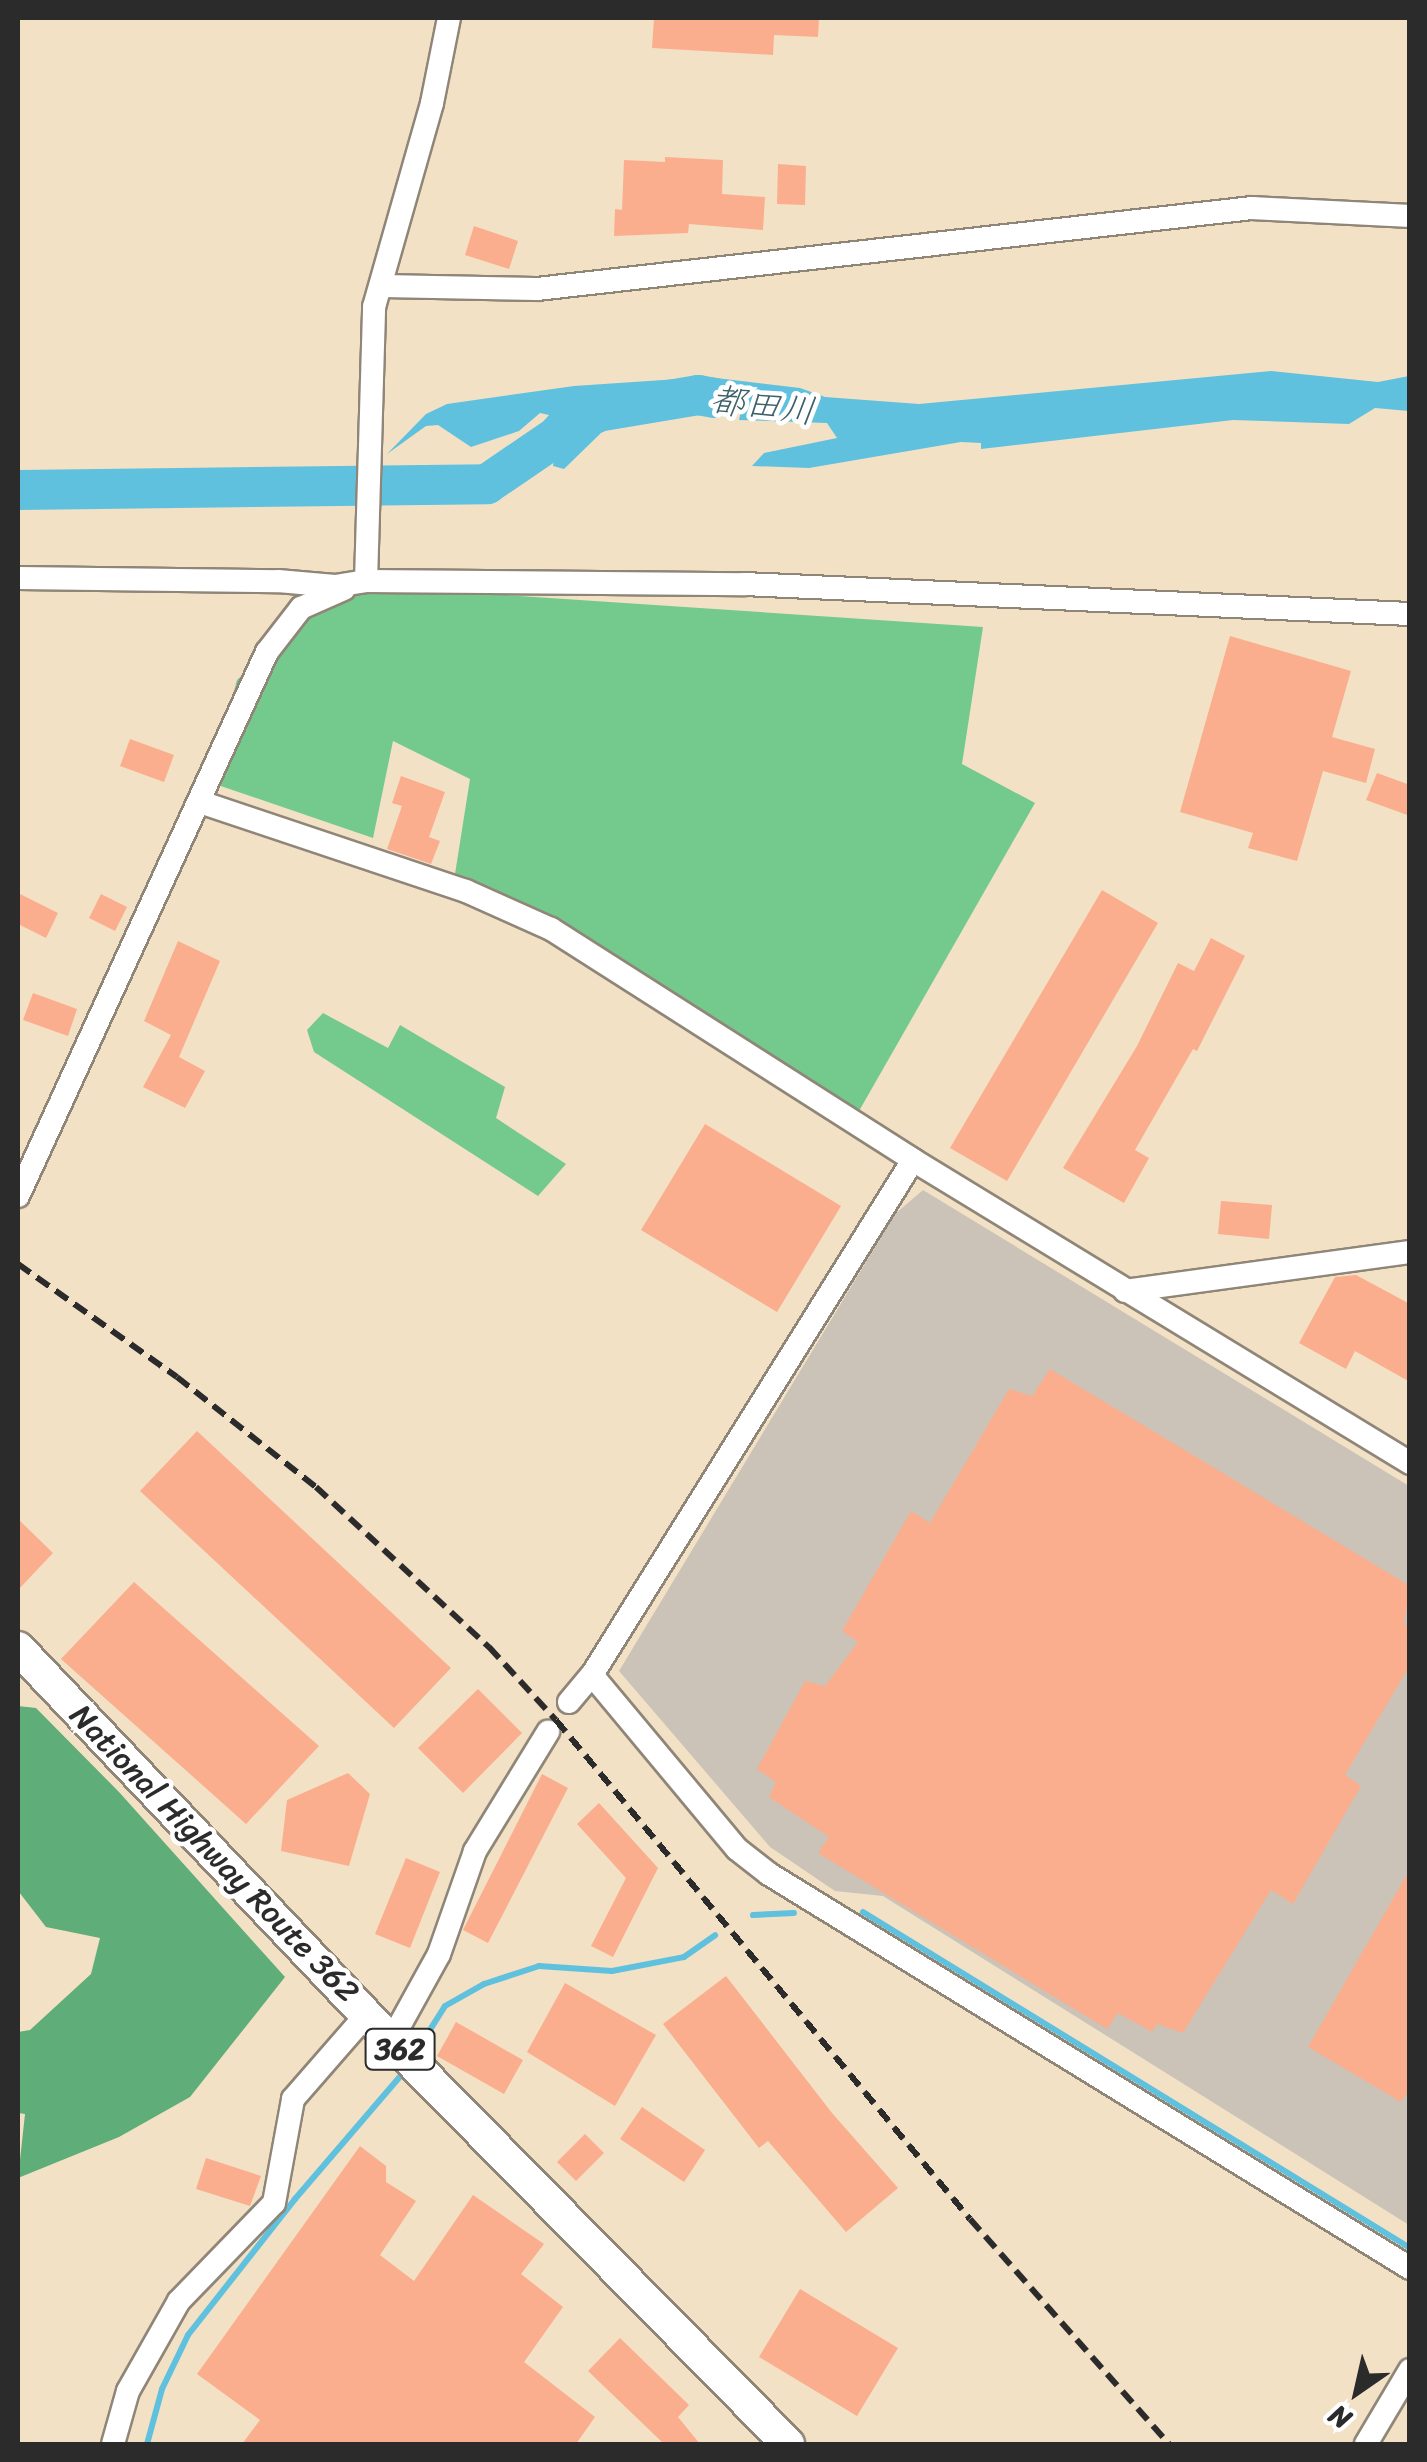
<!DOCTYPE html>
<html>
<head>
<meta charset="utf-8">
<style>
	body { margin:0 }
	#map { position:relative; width:1427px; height:2462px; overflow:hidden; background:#f3e1c6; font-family:Sriracha,"Klee One",sans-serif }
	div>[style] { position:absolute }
	.industrial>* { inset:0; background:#cbc3b8 }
	.green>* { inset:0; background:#74c98d }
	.forest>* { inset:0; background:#5fad78 }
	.water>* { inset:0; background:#5fc1dd }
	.stream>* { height:6px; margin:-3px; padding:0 3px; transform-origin:3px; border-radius:3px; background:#5fc1dd }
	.river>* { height:40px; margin:-20px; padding:0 20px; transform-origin:20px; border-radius:20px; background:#5fc1dd }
	.building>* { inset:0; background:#faae8d }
	.roads { filter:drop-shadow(2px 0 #8f8678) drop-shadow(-2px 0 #8f8678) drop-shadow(0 2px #8f8678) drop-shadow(0 -2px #8f8678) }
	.minor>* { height:22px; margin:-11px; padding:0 11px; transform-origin:11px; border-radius:11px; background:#fff }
	.highway>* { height:32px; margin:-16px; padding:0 16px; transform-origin:16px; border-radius:16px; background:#fff }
	.rail>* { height:6px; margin-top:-3px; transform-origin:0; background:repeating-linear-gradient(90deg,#2b2b2b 0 15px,transparent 0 23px) }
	span { translate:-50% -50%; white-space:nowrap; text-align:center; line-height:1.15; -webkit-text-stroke:9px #fff; paint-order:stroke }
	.shield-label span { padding:2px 8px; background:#fff; border:2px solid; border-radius:8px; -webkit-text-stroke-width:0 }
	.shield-label { font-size:30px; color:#2b2b2b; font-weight:700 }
	.street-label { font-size:32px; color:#2b2b2b }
	.water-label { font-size:35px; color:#3d6069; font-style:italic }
	.frame { position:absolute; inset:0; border:20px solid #2b2b2b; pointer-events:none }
	.north { position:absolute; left:1307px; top:2342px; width:100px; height:100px; -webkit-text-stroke:8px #fff; paint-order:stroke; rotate:214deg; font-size:28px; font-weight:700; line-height:40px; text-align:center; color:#2b2b2b }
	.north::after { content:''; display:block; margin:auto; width:35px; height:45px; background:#2b2b2b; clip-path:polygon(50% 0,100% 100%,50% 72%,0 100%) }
</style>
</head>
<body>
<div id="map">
	<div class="industrial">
		<i style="clip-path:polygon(923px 1190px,1409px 1486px,1409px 2225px,883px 1896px,835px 1891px,770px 1847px,619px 1671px,895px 1214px)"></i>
	</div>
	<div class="green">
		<i style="clip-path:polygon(355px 585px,983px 627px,962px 764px,1035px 803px,859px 1111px,455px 874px,470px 779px,393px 741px,373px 838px,209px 782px,237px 680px,299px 624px)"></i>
		<i style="clip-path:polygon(323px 1013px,388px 1048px,400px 1025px,505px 1087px,496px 1118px,566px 1164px,538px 1196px,314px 1052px,307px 1030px)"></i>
	</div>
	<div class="forest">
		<i style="clip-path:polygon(18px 1706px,36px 1708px,119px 1792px,285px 1977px,190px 2097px,119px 2137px,18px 2178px,25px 2114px,18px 2113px,18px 2032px,30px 2030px,91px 1974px,100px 1938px,46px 1927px,19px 1892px)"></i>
	</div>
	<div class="water">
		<i style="clip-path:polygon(1271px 371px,1378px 382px,1409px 376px,1409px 411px,1375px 408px,1349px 424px,1233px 420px,981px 449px,981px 443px,961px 442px,809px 468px,752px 466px,764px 453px,837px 438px,827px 423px,739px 420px,741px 411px,733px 407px,701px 400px,632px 402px,642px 413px,601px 433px,564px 469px,553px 466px,554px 460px,580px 432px,534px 432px,549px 415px,540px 413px,519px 431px,471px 447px,438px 425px,426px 426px,387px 454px,426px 414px,447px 404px,574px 386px,708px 377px,800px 388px,825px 397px,919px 404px)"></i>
	</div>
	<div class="stream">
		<i style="left:863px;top:1912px;width:642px;rotate:31.56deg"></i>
		<i style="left:753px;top:1915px;width:41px;rotate:-2.8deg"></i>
		<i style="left:416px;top:2052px;width:54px;rotate:-57.8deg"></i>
		<i style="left:445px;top:2006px;width:45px;rotate:-29.4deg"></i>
		<i style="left:484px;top:1984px;width:58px;rotate:-18.1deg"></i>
		<i style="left:539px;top:1966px;width:73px;rotate:3.9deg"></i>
		<i style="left:612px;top:1971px;width:73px;rotate:-11deg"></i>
		<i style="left:684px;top:1957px;width:38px;rotate:-35deg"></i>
		<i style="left:147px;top:2444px;width:57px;rotate:-74.7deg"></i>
		<i style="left:162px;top:2389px;width:60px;rotate:-64.3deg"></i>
		<i style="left:188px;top:2335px;width:173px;rotate:-51.8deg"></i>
		<i style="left:295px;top:2199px;width:167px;rotate:-49.4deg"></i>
	</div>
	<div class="river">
		<i style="left:18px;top:490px;width:469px;rotate:-0.7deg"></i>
		<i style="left:487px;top:484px;width:126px;rotate:-34.3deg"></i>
		<i style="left:591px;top:413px;width:109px;rotate:-9.5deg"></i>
		<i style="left:698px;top:395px;width:17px;rotate:10deg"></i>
	</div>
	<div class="building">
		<i style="clip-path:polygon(654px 18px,819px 18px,818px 37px,774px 35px,773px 55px,652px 48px)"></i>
		<i style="clip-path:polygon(665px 157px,723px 160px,722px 194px,765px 197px,763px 230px,689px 224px,688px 233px,614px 236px,615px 209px,622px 210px,624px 160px,665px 162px)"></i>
		<i style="clip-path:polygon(778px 164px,806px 166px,805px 205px,777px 204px)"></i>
		<i style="clip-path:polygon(474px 226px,518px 241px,509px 269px,465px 255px)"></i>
		<i style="clip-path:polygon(1230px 636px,1351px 671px,1332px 737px,1375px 749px,1366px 783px,1323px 771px,1297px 861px,1248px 848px,1253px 833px,1180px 812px)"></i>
		<i style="clip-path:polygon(130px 739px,174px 755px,164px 782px,120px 766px)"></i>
		<i style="clip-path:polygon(1377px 773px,1410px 785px,1410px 816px,1366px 800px)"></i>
		<i style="clip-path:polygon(401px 776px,445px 792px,429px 837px,440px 841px,431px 864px,387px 849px,402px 806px,392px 803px)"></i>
		<i style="clip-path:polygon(1102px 890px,1158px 923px,1007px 1181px,950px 1148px)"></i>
		<i style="clip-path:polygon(18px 893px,58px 913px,46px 938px,18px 924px)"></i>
		<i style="clip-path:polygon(101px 894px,127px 907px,115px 931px,89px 918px)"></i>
		<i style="clip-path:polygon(1211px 938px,1245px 956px,1197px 1051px,1193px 1049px,1135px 1150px,1149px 1158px,1124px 1203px,1063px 1168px,1137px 1046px,1178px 963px,1194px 971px)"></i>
		<i style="clip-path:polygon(178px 941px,220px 961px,179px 1057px,205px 1071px,185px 1108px,143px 1087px,171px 1035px,144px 1021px)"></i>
		<i style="clip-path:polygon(33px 993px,77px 1009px,68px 1036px,23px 1020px)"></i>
		<i style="clip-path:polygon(705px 1124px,841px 1206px,777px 1312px,641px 1230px)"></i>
		<i style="clip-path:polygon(1221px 1201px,1272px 1205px,1269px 1239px,1218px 1234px)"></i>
		<i style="clip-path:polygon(1356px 1275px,1410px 1304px,1410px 1382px,1355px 1351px,1346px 1369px,1299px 1343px,1335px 1277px)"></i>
		<i style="clip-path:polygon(1050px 1369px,1410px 1586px,1404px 1624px,1410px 1628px,1410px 1665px,1345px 1775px,1361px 1786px,1293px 1904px,1271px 1890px,1183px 2033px,1157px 2024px,1152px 2032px,1118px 2013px,1107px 2029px,818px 1853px,829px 1837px,769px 1797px,776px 1782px,757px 1769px,805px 1681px,825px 1686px,858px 1642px,842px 1631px,911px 1511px,930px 1523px,1009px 1389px,1032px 1396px)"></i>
		<i style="clip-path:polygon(197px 1431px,451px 1668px,394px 1728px,140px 1491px)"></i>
		<i style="clip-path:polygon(18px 1519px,53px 1553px,18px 1590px)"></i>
		<i style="clip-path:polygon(134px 1582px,319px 1746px,246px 1824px,61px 1659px)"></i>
		<i style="clip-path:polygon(478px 1689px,522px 1733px,463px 1793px,418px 1748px)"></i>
		<i style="clip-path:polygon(348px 1773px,370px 1794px,349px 1866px,281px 1851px,287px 1800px)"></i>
		<i style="clip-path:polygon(542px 1774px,568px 1788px,488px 1943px,463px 1930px)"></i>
		<i style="clip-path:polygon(599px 1803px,658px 1868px,613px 1957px,591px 1946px,626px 1878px,577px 1824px)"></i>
		<i style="clip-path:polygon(406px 1858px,440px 1872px,410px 1948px,375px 1934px)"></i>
		<i style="clip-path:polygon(1410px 1869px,1410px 2089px,1401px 2102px,1308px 2047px)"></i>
		<i style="clip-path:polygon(726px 1976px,832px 2113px,898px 2188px,846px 2232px,768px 2141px,759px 2148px,663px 2024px)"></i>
		<i style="clip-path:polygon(565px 1983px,656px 2035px,615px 2106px,527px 2052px)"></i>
		<i style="clip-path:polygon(456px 2022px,523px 2060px,504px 2094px,437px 2056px)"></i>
		<i style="clip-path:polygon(642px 2107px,705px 2150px,684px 2182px,620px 2139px)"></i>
		<i style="clip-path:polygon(585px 2134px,604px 2153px,576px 2181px,557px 2162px)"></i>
		<i style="clip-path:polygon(360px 2146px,386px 2166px,386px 2182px,416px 2201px,380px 2255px,414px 2281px,473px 2195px,544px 2244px,521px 2274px,563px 2307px,524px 2362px,595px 2417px,576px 2444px,242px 2444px,260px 2420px,197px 2374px)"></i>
		<i style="clip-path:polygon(206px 2158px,261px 2176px,250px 2206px,196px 2189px)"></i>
		<i style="clip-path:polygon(800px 2289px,898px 2348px,857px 2416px,759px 2357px)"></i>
		<i style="clip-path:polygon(620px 2338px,689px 2405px,678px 2417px,700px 2444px,664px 2444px,588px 2371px)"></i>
	</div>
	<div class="roads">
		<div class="minor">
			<i style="left:381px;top:286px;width:156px;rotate:1.1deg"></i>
			<i style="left:537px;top:289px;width:720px;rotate:-6.46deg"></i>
			<i style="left:1252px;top:208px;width:158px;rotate:2.9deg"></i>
			<i style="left:18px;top:578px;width:260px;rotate:0.7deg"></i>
			<i style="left:278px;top:581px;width:57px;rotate:5deg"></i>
			<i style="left:335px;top:586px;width:31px;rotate:-9deg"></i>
			<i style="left:366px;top:581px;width:378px;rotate:0.5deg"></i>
			<i style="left:744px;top:584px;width:667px;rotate:2.58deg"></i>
			<i style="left:366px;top:581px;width:274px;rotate:-88.3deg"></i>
			<i style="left:374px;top:307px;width:212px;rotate:-74.1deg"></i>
			<i style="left:432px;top:103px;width:87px;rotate:-78.7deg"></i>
			<i style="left:200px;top:802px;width:280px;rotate:18.5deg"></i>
			<i style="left:466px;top:891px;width:93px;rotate:24.1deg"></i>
			<i style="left:551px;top:929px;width:429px;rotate:32.5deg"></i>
			<i style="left:913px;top:1160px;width:582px;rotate:31.37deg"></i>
			<i style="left:18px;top:1196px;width:598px;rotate:-65.41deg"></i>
			<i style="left:267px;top:652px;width:56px;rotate:-52.3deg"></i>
			<i style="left:301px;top:608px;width:47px;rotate:-23.8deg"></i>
			<i style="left:1125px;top:1291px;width:288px;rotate:-7.8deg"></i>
			<i style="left:592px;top:1675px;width:226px;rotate:50.2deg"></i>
			<i style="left:737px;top:1849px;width:41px;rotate:38deg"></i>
			<i style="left:769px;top:1874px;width:752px;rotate:31.58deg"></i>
			<i style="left:569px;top:1702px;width:35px;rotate:-50deg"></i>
			<i style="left:592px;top:1675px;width:607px;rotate:-58.06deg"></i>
			<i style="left:391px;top:2041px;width:99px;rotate:-61.1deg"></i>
			<i style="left:439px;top:1954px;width:109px;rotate:-70.7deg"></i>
			<i style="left:475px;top:1851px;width:140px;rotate:-58.5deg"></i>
			<i style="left:113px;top:2444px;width:55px;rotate:-74.2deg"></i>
			<i style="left:128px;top:2391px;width:103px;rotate:-60.5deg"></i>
			<i style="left:179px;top:2301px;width:136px;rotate:-45.9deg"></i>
			<i style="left:274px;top:2203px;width:106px;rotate:-79.6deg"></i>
			<i style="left:293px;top:2099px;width:114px;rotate:-48.9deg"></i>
			<i style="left:1366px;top:2444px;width:86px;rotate:-59.3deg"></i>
		</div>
		<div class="highway">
			<i style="left:18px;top:1648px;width:542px;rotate:46.5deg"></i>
			<i style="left:391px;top:2041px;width:566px;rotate:45.43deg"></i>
		</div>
	</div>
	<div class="rail">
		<i style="left:18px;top:1264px;width:195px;rotate:35.4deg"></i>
		<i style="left:177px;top:1377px;width:177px;rotate:38.4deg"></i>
		<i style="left:316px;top:1487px;width:236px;rotate:42.8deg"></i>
		<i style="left:489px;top:1647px;width:99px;rotate:47.5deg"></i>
		<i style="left:556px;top:1720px;width:648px;rotate:50.32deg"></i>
		<i style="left:970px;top:2219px;width:300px;rotate:48.5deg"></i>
	</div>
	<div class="shield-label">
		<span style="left:400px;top:2049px">362</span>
	</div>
	<div class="street-label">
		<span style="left:214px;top:1854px;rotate:46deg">National Highway Route 362</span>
	</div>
	<div class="water-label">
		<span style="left:763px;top:405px;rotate:7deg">都田川</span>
	</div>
	<div class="frame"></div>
	<div class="north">N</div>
</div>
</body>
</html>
